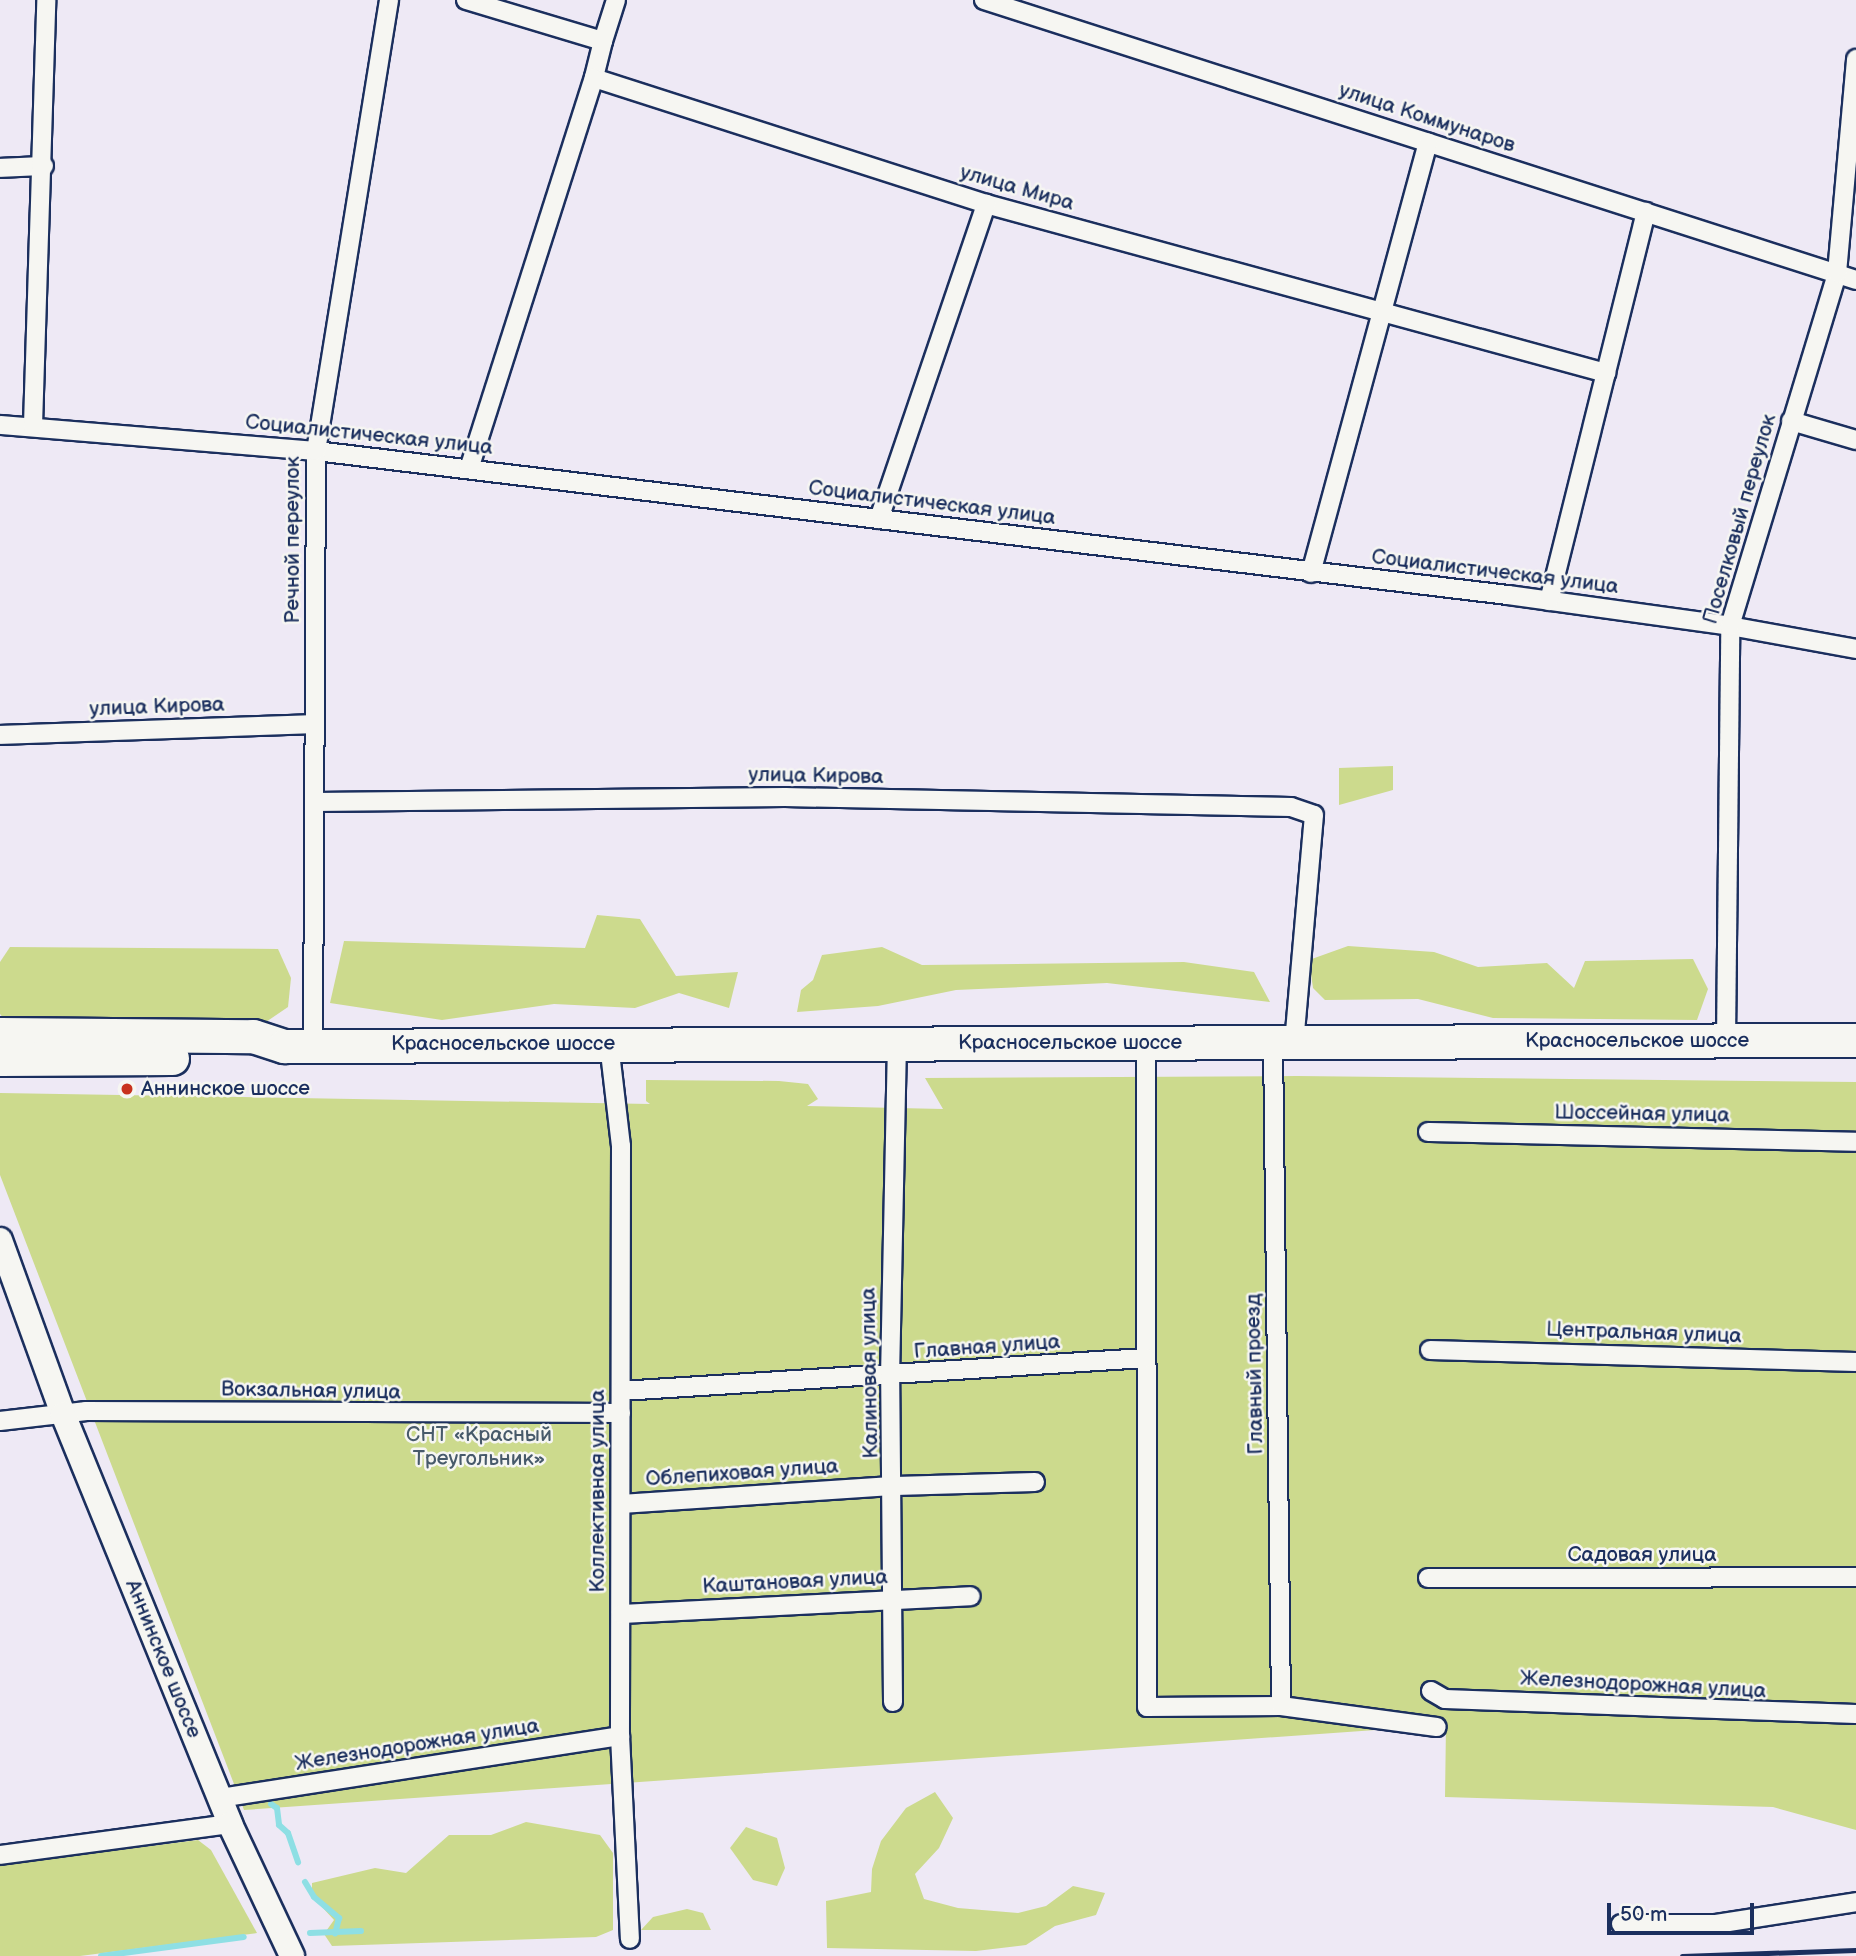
<!DOCTYPE html>
<html>
<head>
<meta charset="utf-8">
<style>
	body { margin:0 }
	#map { position:relative; width:1856px; height:1956px; overflow:hidden; background:#eee9f5; font-family:"Balsamiq Sans",sans-serif }
	div>[style] { position:absolute }
	.green>* { inset:0; background:#ccda8d }
	.stream>* { height:6px; margin:-3px; padding:0 3px; transform-origin:3px; border-radius:3px; background:#8edfe4 }
	.roads { filter:drop-shadow(2px 0 #1b2f5e) drop-shadow(-2px 0 #1b2f5e) drop-shadow(0 2px #1b2f5e) drop-shadow(0 -2px #1b2f5e) }
	.street>* { height:18px; margin:-9px; padding:0 9px; transform-origin:9px; border-radius:9px; background:#f6f6f2 }
	.secondary>* { height:24px; margin:-12px; padding:0 12px; transform-origin:12px; border-radius:12px; background:#f6f6f2 }
	.highway>* { height:33px; margin:-16.5px; padding:0 16.5px; transform-origin:16.5px; border-radius:16.5px; background:#f6f6f2 }
	.rail>* { height:5px; margin:-2.5px; padding:0 2.5px; transform-origin:2.5px; border-radius:2.5px; background:#1b2f5e }
	.dots>* { width:19px; height:19px; translate:-50% -50%; box-sizing:border-box; border:4px solid #f6f6f2; border-radius:50% }
	span { translate:-50% -50%; white-space:nowrap; text-align:center; line-height:1.15; -webkit-text-stroke:5px #f6f6f2; paint-order:stroke }
	.street-label { font-size:21px; color:#1b2f5e }
	.poi-label { font-size:21px; color:#1b2f5e }
	.left { translate:0 -50%; text-align:left }
	.park-label { font-size:21px; color:#475a6a }
	.scale { position:absolute; left:1607px; top:1903px; width:147px; height:32px; box-sizing:border-box; border:4px solid #1b2f5e; border-top:0; padding-left:9px; font-size:21px; line-height:24px; white-space:nowrap; color:#1b2f5e; -webkit-text-stroke:5px #f6f6f2; paint-order:stroke }
</style>
</head>
<body>
<div id="map">
	<div class="green">
		<i style="clip-path:polygon(1393px 766px,1393px 790px,1339px 805px,1339px 768px)"></i>
		<i style="clip-path:polygon(597px 915px,640px 919px,676px 976px,738px 972px,729px 1008px,679px 993px,635px 1008px,554px 1004px,442px 1020px,330px 1003px,344px 941px,585px 948px)"></i>
		<i style="clip-path:polygon(1348px 946px,1434px 952px,1478px 967px,1547px 963px,1574px 988px,1585px 961px,1693px 959px,1708px 989px,1697px 1020px,1493px 1018px,1418px 999px,1325px 1000px,1313px 988px,1309px 960px)"></i>
		<i style="clip-path:polygon(10px 947px,278px 949px,291px 978px,288px 1007px,263px 1024px,6px 1021px,0 1014px,0 962px)"></i>
		<i style="clip-path:polygon(882px 947px,922px 965px,1184px 962px,1254px 972px,1270px 1002px,1107px 983px,956px 990px,878px 1006px,797px 1012px,801px 990px,813px 980px,822px 955px)"></i>
		<i style="clip-path:polygon(1297px 1076px,1856px 1082px,1856px 1830px,1773px 1807px,1445px 1797px,1446px 1725px,244px 1810px,0 1175px,0 1093px,650px 1104px,646px 1101px,646px 1080px,779px 1081px,808px 1084px,818px 1099px,807px 1106px,943px 1109px,925px 1078px)"></i>
		<i style="clip-path:polygon(935px 1792px,953px 1818px,939px 1848px,915px 1874px,924px 1899px,958px 1908px,1018px 1913px,1046px 1906px,1073px 1886px,1105px 1893px,1096px 1915px,1055px 1926px,1026px 1945px,976px 1951px,827px 1948px,826px 1901px,871px 1892px,872px 1869px,881px 1841px,906px 1808px)"></i>
		<i style="clip-path:polygon(526px 1822px,600px 1835px,613px 1853px,613px 1930px,596px 1937px,332px 1946px,324px 1934px,334px 1920px,312px 1896px,312px 1883px,375px 1868px,406px 1873px,449px 1835px,491px 1835px)"></i>
		<i style="clip-path:polygon(746px 1827px,777px 1838px,785px 1868px,777px 1886px,753px 1880px,730px 1848px)"></i>
		<i style="clip-path:polygon(198px 1840px,211px 1850px,257px 1933px,80px 1956px,0 1956px,0 1865px)"></i>
		<i style="clip-path:polygon(687px 1909px,703px 1913px,711px 1930px,641px 1930px,653px 1917px)"></i>
	</div>
	<div class="stream">
		<i style="left:271px;top:1804px;width:7px;rotate:34deg"></i>
		<i style="left:277px;top:1808px;width:17px;rotate:83deg"></i>
		<i style="left:279px;top:1825px;width:12px;rotate:42deg"></i>
		<i style="left:288px;top:1833px;width:31px;rotate:71deg"></i>
		<i style="left:305px;top:1882px;width:17px;rotate:59deg"></i>
		<i style="left:314px;top:1897px;width:33px;rotate:40deg"></i>
		<i style="left:339px;top:1918px;width:16px;rotate:104deg"></i>
		<i style="left:310px;top:1933px;width:51px;rotate:-2.2deg"></i>
		<i style="left:101px;top:1956px;width:144px;rotate:-7.6deg"></i>
	</div>
	<div class="roads">
		<div class="street">
			<i style="left:466px;top:0;width:143px;rotate:16.7deg"></i>
			<i style="left:603px;top:41px;width:38px;rotate:104deg"></i>
			<i style="left:594px;top:78px;width:412px;rotate:17.8deg"></i>
			<i style="left:986px;top:204px;width:643px;rotate:15.25deg"></i>
			<i style="left:984px;top:0;width:916px;rotate:17.8deg"></i>
			<i style="left:603px;top:41px;width:43px;rotate:-72.4deg"></i>
			<i style="left:0;top:168px;width:44px;rotate:-2.6deg"></i>
			<i style="left:1791px;top:421px;width:68px;rotate:16.3deg"></i>
			<i style="left:0;top:425px;width:317px;rotate:4.7deg"></i>
			<i style="left:316px;top:451px;width:1201px;rotate:6.89deg"></i>
			<i style="left:1508px;top:595px;width:224px;rotate:7.9deg"></i>
			<i style="left:1730px;top:626px;width:128px;rotate:10.3deg"></i>
			<i style="left:33px;top:425px;width:425px;rotate:-88.2deg"></i>
			<i style="left:469px;top:469px;width:410px;rotate:-72.3deg"></i>
			<i style="left:879px;top:519px;width:333px;rotate:-71.2deg"></i>
			<i style="left:1311px;top:573px;width:446px;rotate:-74.8deg"></i>
			<i style="left:1549px;top:601px;width:401px;rotate:-76deg"></i>
			<i style="left:0;top:735px;width:315px;rotate:-2deg"></i>
			<i style="left:315px;top:802px;width:470px;rotate:-0.6deg"></i>
			<i style="left:785px;top:797px;width:506px;rotate:1.13deg"></i>
			<i style="left:1291px;top:807px;width:24px;rotate:19deg"></i>
			<i style="left:1314px;top:815px;width:228px;rotate:95deg"></i>
			<i style="left:1726px;top:1041px;width:415px;rotate:-89.4deg"></i>
			<i style="left:1730px;top:626px;width:369px;rotate:-73.1deg"></i>
			<i style="left:1837px;top:273px;width:215px;rotate:-84.9deg"></i>
			<i style="left:1146px;top:1042px;width:665px;rotate:89.91deg"></i>
			<i style="left:1147px;top:1707px;width:134px;rotate:-0.4deg"></i>
			<i style="left:1281px;top:1706px;width:157px;rotate:7.7deg"></i>
			<i style="left:1273px;top:1042px;width:664px;rotate:89.31deg"></i>
			<i style="left:609px;top:1044px;width:103px;rotate:83.3deg"></i>
			<i style="left:621px;top:1146px;width:590px;rotate:90.1deg"></i>
			<i style="left:620px;top:1736px;width:203px;rotate:87.2deg"></i>
			<i style="left:313px;top:1045px;width:594px;rotate:-89.71deg"></i>
			<i style="left:316px;top:451px;width:457px;rotate:-80.8deg"></i>
			<i style="left:1428px;top:1132px;width:428px;rotate:1.3deg"></i>
			<i style="left:1430px;top:1350px;width:426px;rotate:1.6deg"></i>
			<i style="left:621px;top:1391px;width:526px;rotate:-3.6deg"></i>
			<i style="left:0;top:1421px;width:87px;rotate:-6.6deg"></i>
			<i style="left:86px;top:1411px;width:535px;rotate:0.21deg"></i>
			<i style="left:621px;top:1504px;width:275px;rotate:-3.8deg"></i>
			<i style="left:895px;top:1486px;width:140px;rotate:-1.6deg"></i>
			<i style="left:1428px;top:1578px;width:428px;rotate:-0.1deg"></i>
			<i style="left:621px;top:1614px;width:350px;rotate:-2.9deg"></i>
			<i style="left:1431px;top:1691px;width:16px;rotate:30deg"></i>
			<i style="left:1445px;top:1699px;width:411px;rotate:2.1deg"></i>
			<i style="left:893px;top:1702px;width:325px;rotate:-90.5deg"></i>
			<i style="left:890px;top:1377px;width:334px;rotate:-88.8deg"></i>
			<i style="left:220px;top:1798px;width:405px;rotate:-8.8deg"></i>
			<i style="left:0;top:1855px;width:232px;rotate:-7.7deg"></i>
			<i style="left:1621px;top:1924px;width:95px"></i>
			<i style="left:1716px;top:1924px;width:142px;rotate:-8.9deg"></i>
		</div>
		<div class="secondary">
			<i style="left:0;top:1240px;width:185px;rotate:70.1deg"></i>
			<i style="left:63px;top:1414px;width:443px;rotate:67.8deg"></i>
			<i style="left:230px;top:1824px;width:146px;rotate:64.8deg"></i>
		</div>
		<div class="highway">
			<i style="left:0;top:1034px;width:253px;rotate:0.5deg"></i>
			<i style="left:253px;top:1036px;width:33px;rotate:18deg"></i>
			<i style="left:284px;top:1046px;width:1572px;rotate:-0.22deg"></i>
			<i style="left:0;top:1059px;width:172px;rotate:-0.3deg"></i>
		</div>
	</div>
	<div class="rail">
		<i style="left:1682px;top:1956px;width:174px;rotate:-2deg"></i>
	</div>
	<div class="dots">
		<i style="left:127px;top:1089px;background:#c8321e"></i>
	</div>
	<div class="street-label">
		<span style="left:1427px;top:118px;rotate:18deg">улица Коммунаров</span>
		<span style="left:1017px;top:188px;rotate:16deg">улица Мира</span>
		<span style="left:369px;top:435px;rotate:6deg">Социалистическая улица</span>
		<span style="left:932px;top:503px;rotate:7deg">Социалистическая улица</span>
		<span style="left:1740px;top:519px;rotate:-74deg">Поселковый переулок</span>
		<span style="left:293px;top:540px;rotate:-90deg">Речной переулок</span>
		<span style="left:1495px;top:572px;rotate:7deg">Социалистическая улица</span>
		<span style="left:157px;top:707px;rotate:-2deg">улица Кирова</span>
		<span style="left:816px;top:776px;rotate:1deg">улица Кирова</span>
		<span style="left:1637px;top:1041px">Красносельское шоссе</span>
		<span style="left:1070px;top:1043px">Красносельское шоссе</span>
		<span style="left:503px;top:1044px">Красносельское шоссе</span>
		<span style="left:1642px;top:1114px;rotate:1deg">Шоссейная улица</span>
		<span style="left:1644px;top:1333px;rotate:2deg">Центральная улица</span>
		<span style="left:987px;top:1347px;rotate:-4deg">Главная улица</span>
		<span style="left:870px;top:1373px;rotate:-91deg">Калиновая улица</span>
		<span style="left:1255px;top:1374px;rotate:-91deg">Главный проезд</span>
		<span style="left:311px;top:1391px;rotate:1deg">Вокзальная улица</span>
		<span style="left:742px;top:1473px;rotate:-4deg">Облепиховая улица</span>
		<span style="left:598px;top:1491px;rotate:-90deg">Коллективная улица</span>
		<span style="left:1642px;top:1555px">Садовая улица</span>
		<span style="left:795px;top:1582px;rotate:-3deg">Каштановая улица</span>
		<span style="left:163px;top:1659px;rotate:68deg">Аннинское шоссе</span>
		<span style="left:1643px;top:1685px;rotate:3deg">Железнодорожная улица</span>
		<span style="left:417px;top:1745px;rotate:-9deg">Железнодорожная улица</span>
	</div>
	<div class="poi-label">
		<span class="left" style="left:141px;top:1089px">Аннинское шоссе</span>
	</div>
	<div class="park-label">
		<span style="left:479px;top:1447px">СНТ «Красный<br>Треугольник»</span>
	</div>
	<div class="scale">50 m</div>
</div>
</body>
</html>
